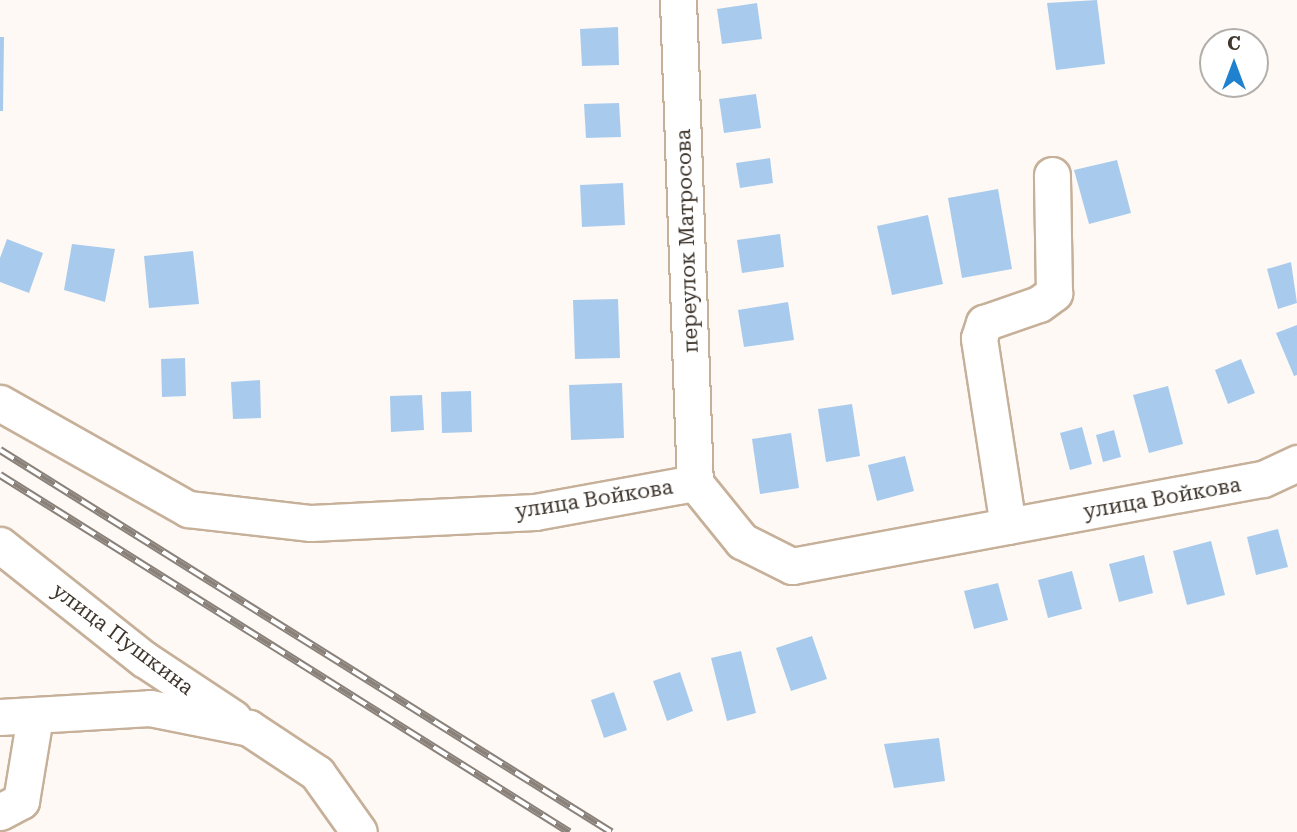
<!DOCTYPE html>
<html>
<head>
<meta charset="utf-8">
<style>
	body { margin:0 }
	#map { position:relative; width:1297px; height:832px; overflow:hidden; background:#fef9f4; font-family:"Roboto Serif",serif }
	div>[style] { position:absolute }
	.building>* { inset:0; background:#a8cbed }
	.roads { filter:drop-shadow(2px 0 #c6b099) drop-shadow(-2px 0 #c6b099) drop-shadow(0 2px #c6b099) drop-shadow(0 -2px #c6b099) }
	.minor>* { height:35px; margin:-17.5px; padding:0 17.5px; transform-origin:17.5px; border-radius:17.5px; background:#fff }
	.rail>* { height:8px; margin-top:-4px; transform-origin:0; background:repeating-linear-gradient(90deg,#fff 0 16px,#89817a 0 32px); box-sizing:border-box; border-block:2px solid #89817a }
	span { translate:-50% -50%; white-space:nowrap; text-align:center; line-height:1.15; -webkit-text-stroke:7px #fff; paint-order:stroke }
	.street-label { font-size:21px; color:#3f362d }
	.north { position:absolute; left:1199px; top:28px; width:70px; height:70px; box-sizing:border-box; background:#fff; border:2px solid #b2afab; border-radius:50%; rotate:0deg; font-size:19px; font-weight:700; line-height:28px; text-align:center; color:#3f362d }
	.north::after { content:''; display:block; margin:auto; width:24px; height:32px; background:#2082ce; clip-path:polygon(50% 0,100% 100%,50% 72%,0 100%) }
</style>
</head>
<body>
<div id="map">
	<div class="building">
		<i style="clip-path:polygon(1097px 0,1105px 64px,1056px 70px,1047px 3px)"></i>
		<i style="clip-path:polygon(757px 3px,762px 39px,722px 44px,717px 9px)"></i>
		<i style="clip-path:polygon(618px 27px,619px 65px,582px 66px,580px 29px)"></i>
		<i style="clip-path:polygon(0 37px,4px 37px,3px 111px,0 111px)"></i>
		<i style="clip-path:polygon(756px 94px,761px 128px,724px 133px,719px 99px)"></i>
		<i style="clip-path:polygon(619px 103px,621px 137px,586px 138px,584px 104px)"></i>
		<i style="clip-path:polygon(770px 158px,773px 183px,740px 188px,736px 163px)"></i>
		<i style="clip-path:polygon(1117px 160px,1131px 213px,1089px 224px,1074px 170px)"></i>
		<i style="clip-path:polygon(623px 183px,625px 225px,582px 227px,580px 185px)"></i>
		<i style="clip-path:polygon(998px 189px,1012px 269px,962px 278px,948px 198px)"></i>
		<i style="clip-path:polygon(928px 215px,943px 284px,892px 295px,877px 226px)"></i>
		<i style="clip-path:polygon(780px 234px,784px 267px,742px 273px,737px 240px)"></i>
		<i style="clip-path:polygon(7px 239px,43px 253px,29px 293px,0 282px,0 258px)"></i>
		<i style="clip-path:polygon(72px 244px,115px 249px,105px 302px,64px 290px)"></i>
		<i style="clip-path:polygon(193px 251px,199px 304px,149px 308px,144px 256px)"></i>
		<i style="clip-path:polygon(1291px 262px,1297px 303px,1278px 309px,1267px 269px)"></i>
		<i style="clip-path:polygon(618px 299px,620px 358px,575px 359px,573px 300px)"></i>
		<i style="clip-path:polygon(788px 302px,794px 340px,744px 347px,738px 310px)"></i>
		<i style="clip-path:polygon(1297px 325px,1297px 375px,1294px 376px,1276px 333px)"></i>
		<i style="clip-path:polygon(185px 358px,186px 396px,162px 397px,161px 359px)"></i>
		<i style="clip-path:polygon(1241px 359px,1255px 393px,1228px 404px,1215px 370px)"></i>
		<i style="clip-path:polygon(260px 380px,261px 418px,233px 419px,231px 382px)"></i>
		<i style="clip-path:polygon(622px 383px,624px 438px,571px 440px,569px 385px)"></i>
		<i style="clip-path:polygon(1168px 386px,1183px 444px,1149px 453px,1133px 395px)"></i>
		<i style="clip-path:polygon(471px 391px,472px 432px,442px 433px,441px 392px)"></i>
		<i style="clip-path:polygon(422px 395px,424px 430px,391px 432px,390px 396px)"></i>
		<i style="clip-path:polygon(852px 404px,860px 456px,826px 462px,818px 409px)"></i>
		<i style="clip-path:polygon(1082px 427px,1092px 464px,1070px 470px,1060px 433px)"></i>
		<i style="clip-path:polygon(1114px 430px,1121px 457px,1103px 462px,1096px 435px)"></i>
		<i style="clip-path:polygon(791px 433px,799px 488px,760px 494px,752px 439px)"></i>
		<i style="clip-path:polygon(905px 456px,914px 491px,877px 501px,868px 465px)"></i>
		<i style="clip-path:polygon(1278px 529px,1288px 567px,1256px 575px,1247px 537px)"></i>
		<i style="clip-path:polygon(1211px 541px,1225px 595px,1187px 605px,1173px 551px)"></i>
		<i style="clip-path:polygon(1144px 555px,1153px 593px,1119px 602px,1109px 564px)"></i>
		<i style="clip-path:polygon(1072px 571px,1082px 609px,1048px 618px,1038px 580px)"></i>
		<i style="clip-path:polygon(998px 583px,1008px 620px,974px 629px,964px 591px)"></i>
		<i style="clip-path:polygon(812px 636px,827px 679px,791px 691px,776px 648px)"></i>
		<i style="clip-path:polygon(741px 651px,756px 713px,727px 721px,711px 658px)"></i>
		<i style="clip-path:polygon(680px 672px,693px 711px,667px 721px,653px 681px)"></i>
		<i style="clip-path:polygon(614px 692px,627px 730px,604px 738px,591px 700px)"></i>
		<i style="clip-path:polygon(939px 738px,945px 781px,894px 788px,884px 744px)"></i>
	</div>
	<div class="roads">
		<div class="minor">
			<i style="left:678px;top:0;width:483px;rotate:88deg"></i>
			<i style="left:0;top:403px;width:216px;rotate:29.4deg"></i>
			<i style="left:188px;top:509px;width:124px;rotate:6.5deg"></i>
			<i style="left:311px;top:523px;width:224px;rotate:-2.8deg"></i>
			<i style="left:535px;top:512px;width:163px;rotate:-10.3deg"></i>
			<i style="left:695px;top:483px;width:75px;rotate:51deg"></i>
			<i style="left:742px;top:541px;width:56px;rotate:26.6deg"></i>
			<i style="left:792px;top:566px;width:479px;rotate:-10.5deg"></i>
			<i style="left:1263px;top:479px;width:38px;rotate:-25deg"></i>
			<i style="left:1008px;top:526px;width:190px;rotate:-98.8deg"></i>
			<i style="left:979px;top:338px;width:16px;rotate:-72deg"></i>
			<i style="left:984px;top:323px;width:58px;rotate:-19.1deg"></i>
			<i style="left:1039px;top:304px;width:19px;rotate:-36deg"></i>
			<i style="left:1054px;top:293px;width:118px;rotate:-91deg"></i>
			<i style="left:0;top:545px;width:184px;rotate:38.4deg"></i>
			<i style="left:144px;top:659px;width:107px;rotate:33.5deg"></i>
			<i style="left:0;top:717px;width:150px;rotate:-3.4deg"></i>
			<i style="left:150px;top:708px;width:101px;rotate:11.4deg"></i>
			<i style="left:249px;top:728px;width:82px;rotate:33.5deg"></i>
			<i style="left:317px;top:773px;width:72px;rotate:54.6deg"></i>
			<i style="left:0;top:812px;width:24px;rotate:-28deg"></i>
			<i style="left:21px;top:801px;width:86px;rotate:-80.6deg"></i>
		</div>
	</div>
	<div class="rail">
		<i style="left:0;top:450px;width:721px;rotate:32.01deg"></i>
		<i style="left:0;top:475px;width:672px;rotate:32.1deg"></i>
	</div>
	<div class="street-label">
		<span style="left:687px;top:241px;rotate:-92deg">переулок Матросова</span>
		<span style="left:1162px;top:498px;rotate:-10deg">улица Войкова</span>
		<span style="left:594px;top:499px;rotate:-9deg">улица Войкова</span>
		<span style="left:123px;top:639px;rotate:37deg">улица Пушкина</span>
	</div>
	<div class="north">С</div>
</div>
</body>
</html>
